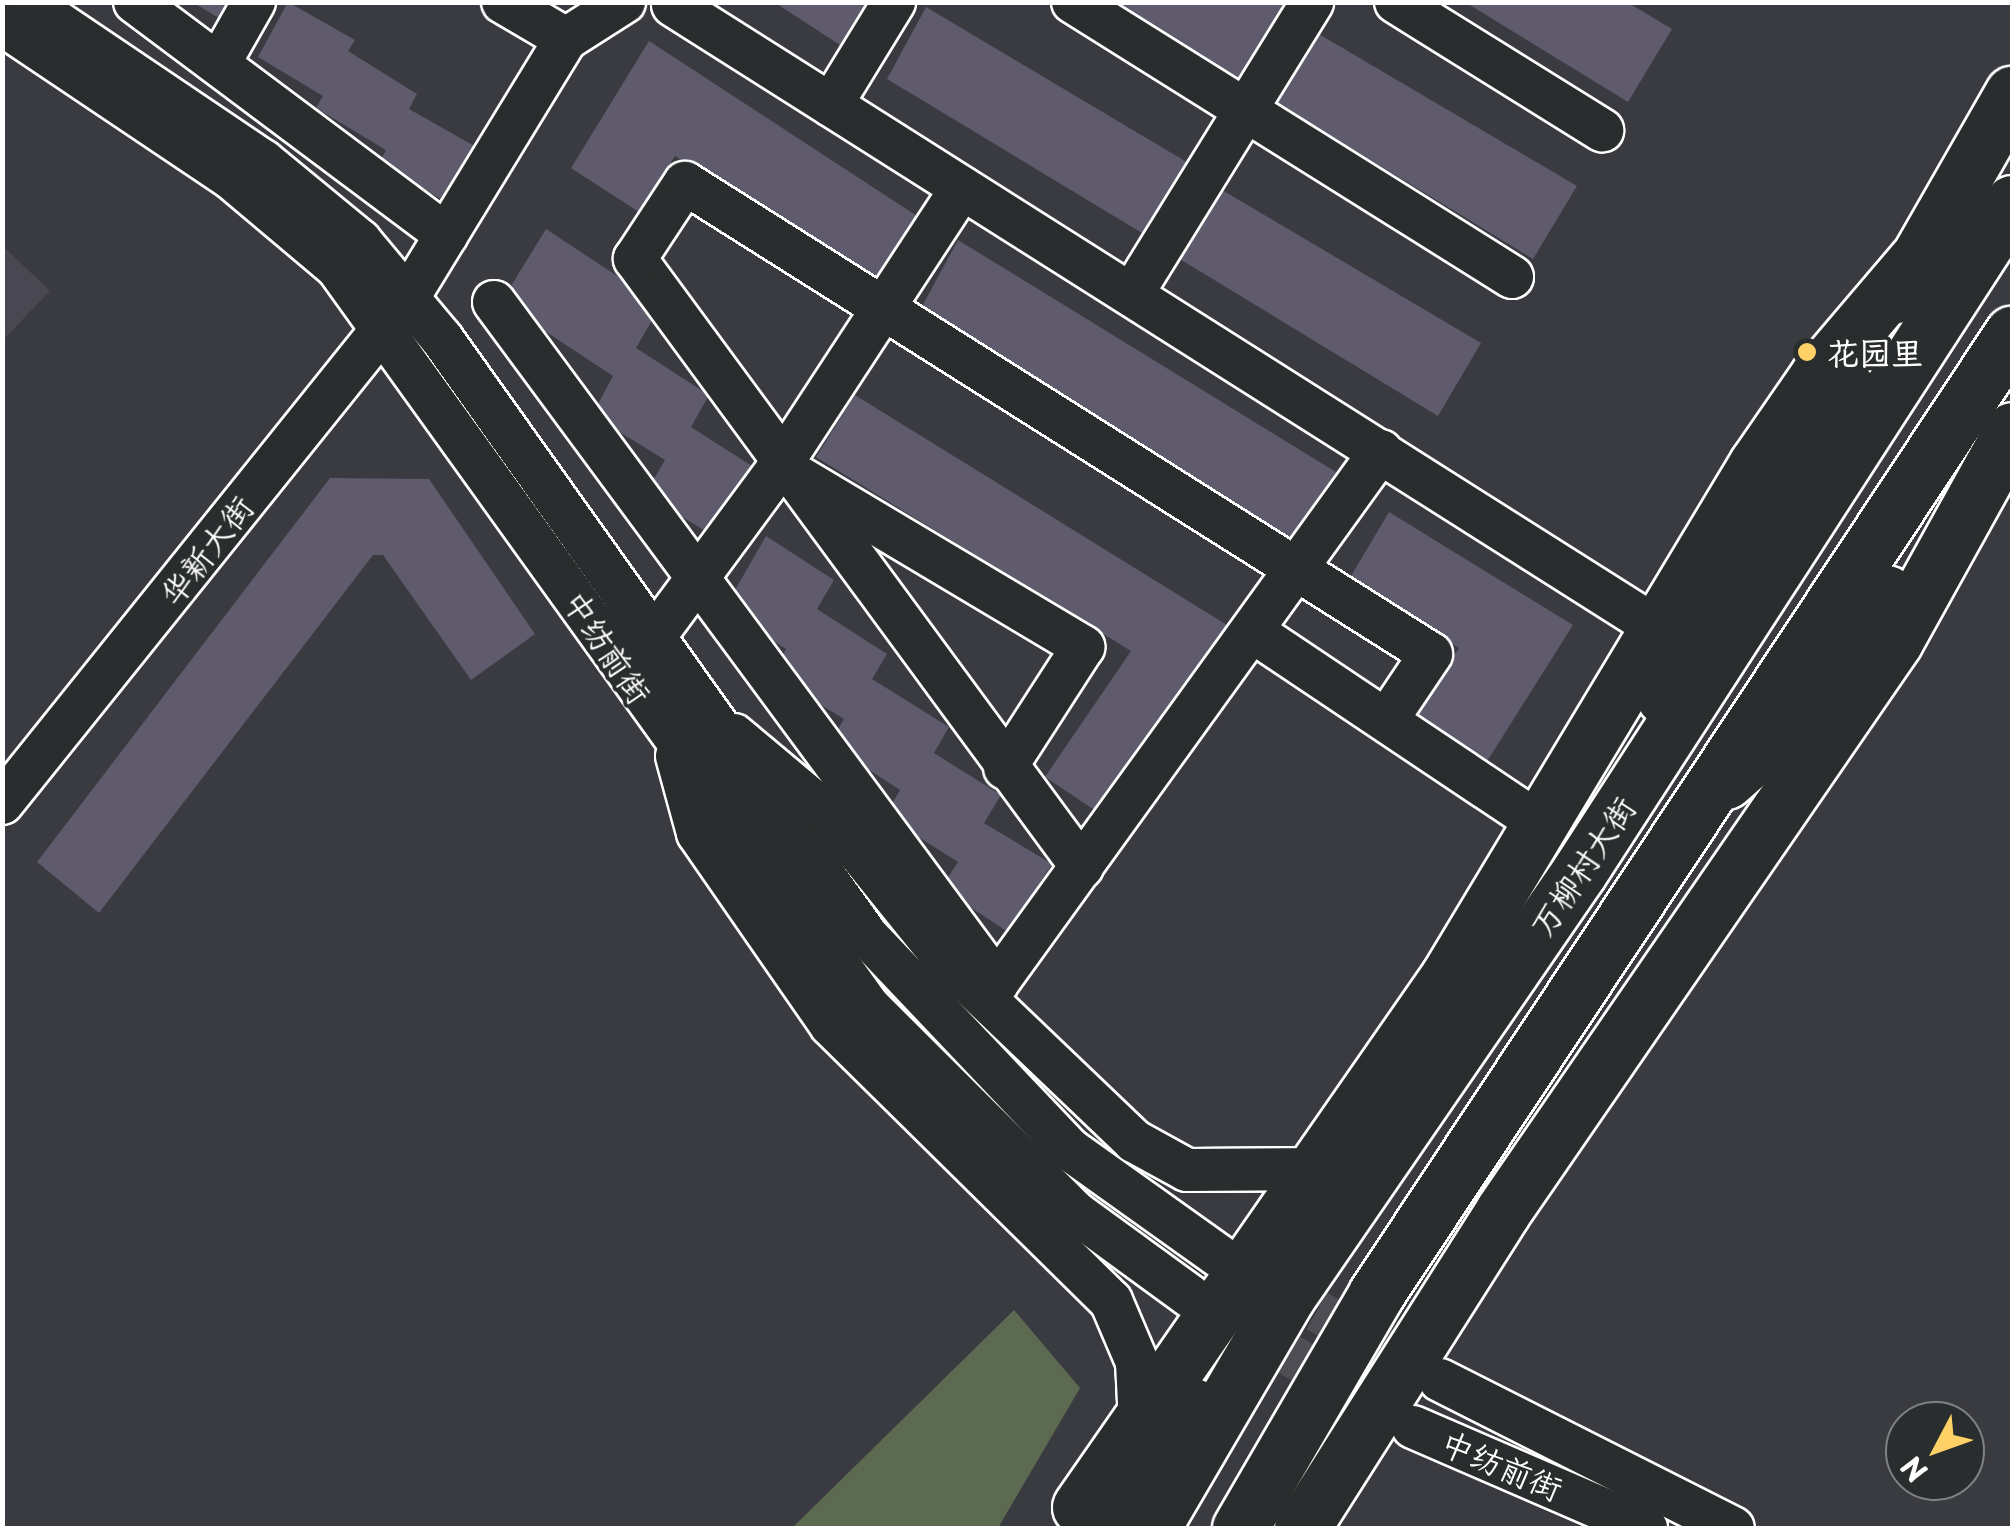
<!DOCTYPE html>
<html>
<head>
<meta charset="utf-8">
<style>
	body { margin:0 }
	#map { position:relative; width:2015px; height:1531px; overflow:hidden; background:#3a3a41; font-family:"Playpen Sans","LXGW WenKai TC",sans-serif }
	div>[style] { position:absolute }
	.built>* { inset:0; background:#494852 }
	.green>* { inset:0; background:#5d6a52 }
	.building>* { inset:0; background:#5f5a6c }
	.minor-tunnel>* { height:42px; margin-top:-21px; transform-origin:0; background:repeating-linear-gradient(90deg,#4e4e54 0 42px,transparent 0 63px) }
	.roads { filter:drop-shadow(2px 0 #fff) drop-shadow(-2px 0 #fff) drop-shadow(0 2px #fff) drop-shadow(0 -2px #fff) }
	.minor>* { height:42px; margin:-21px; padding:0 21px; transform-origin:21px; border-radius:21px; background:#2a2d2e }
	.major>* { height:55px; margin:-27.5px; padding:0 27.5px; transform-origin:27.5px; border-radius:27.5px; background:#2a2d2e }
	.highway>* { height:55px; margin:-27.5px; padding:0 27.5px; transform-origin:27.5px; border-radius:27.5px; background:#2a2d2e }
	.dots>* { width:28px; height:28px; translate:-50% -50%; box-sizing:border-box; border:5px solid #2a2d2e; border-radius:50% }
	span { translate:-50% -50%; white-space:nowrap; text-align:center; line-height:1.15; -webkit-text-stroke:8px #2a2d2e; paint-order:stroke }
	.poi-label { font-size:32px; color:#fff; font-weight:700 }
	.left { translate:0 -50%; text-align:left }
	.street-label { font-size:32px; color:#fff }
	.frame { position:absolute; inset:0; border:5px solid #fff; pointer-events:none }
	.north { position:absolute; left:1885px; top:1401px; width:100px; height:100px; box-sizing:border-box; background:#2a2d2e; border:2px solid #7f8182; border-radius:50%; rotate:229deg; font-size:28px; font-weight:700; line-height:40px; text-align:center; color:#fff }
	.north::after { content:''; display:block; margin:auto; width:35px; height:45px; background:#ffd166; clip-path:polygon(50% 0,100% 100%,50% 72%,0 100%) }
</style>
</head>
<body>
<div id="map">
	<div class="built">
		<i style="clip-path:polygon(3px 246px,50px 291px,3px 340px,2px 340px)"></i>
	</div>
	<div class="green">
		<i style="clip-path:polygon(1014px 1310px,1080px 1388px,998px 1528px,792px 1528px)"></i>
	</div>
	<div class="building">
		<i style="clip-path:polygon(192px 2px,236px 2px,224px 21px)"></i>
		<i style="clip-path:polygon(288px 2px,355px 40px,348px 51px,417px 94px,409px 109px,478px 148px,446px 202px,379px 163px,386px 150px,316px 108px,323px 96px,258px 57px)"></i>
		<i style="clip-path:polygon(774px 2px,871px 2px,843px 47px)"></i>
		<i style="clip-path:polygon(1114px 2px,1277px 2px,1286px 8px,1243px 81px)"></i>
		<i style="clip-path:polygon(1465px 2px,1627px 2px,1672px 29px,1628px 102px)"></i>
		<i style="clip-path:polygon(926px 7px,1190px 164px,1147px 236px,887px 79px)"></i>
		<i style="clip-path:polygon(1312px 30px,1577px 186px,1533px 259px,1274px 101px)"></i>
		<i style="clip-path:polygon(649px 41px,917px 216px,875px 283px,675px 156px,639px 212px,571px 168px)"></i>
		<i style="clip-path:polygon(1217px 187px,1481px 343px,1438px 416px,1178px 258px)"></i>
		<i style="clip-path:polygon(546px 229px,661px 305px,636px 348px,709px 395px,691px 427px,752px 466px,710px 534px,645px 494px,665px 460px,592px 415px,613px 376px,501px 302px)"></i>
		<i style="clip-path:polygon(958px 240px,1336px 472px,1291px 539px,919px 312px)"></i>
		<i style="clip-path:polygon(855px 395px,1227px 625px,1096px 811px,1045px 777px,1131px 651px,816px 457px)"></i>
		<i style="clip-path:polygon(330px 478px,429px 479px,535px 634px,471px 680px,383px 555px,373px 555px,99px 913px,37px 862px)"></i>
		<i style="clip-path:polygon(1389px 512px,1573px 625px,1486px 763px,1414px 715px,1459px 648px,1348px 581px)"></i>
		<i style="clip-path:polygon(766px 536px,834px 580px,817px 609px,887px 654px,872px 679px,949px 727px,934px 753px,1001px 795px,984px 823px,1052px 864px,1008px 932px,941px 888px,958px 862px,885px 816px,900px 790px,829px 744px,844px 719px,772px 675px,786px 649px,724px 609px)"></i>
	</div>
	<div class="minor-tunnel">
		<i style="left:1262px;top:1280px;width:199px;rotate:29.5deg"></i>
		<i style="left:1235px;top:1323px;width:139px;rotate:30.3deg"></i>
	</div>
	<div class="roads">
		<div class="minor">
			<i style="left:27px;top:2px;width:285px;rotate:34deg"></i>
			<i style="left:263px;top:161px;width:126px;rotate:39.5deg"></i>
			<i style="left:360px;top:241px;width:128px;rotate:50.1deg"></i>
			<i style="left:442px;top:339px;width:733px;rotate:54.55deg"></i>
			<i style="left:867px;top:936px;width:294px;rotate:46.5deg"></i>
			<i style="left:1069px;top:1149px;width:184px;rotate:35.5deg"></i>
			<i style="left:135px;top:2px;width:389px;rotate:36.8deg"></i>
			<i style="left:503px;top:2px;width:73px;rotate:30.4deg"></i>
			<i style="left:1073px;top:2px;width:518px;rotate:32.06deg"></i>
			<i style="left:1396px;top:2px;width:243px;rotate:31.9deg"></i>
			<i style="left:673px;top:5px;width:1161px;rotate:32.33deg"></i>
			<i style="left:2px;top:24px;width:275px;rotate:33.9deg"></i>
			<i style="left:230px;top:177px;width:140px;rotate:40.1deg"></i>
			<i style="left:337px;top:267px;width:911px;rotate:54.29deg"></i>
			<i style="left:869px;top:1007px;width:292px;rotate:44.9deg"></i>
			<i style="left:1076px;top:1213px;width:142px;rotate:36.1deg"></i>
			<i style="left:221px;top:60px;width:67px;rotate:-60.4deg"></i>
			<i style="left:831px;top:105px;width:121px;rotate:-58.5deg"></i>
			<i style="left:1132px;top:294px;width:343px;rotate:-58.3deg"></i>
			<i style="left:494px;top:302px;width:847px;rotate:53.55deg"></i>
			<i style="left:997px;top:983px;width:656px;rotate:-54.18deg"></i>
			<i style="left:800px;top:478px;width:330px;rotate:30.8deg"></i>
			<i style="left:1083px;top:647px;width:144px;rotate:122.8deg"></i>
			<i style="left:1255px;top:633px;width:349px;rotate:33.8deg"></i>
			<i style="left:654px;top:637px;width:212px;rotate:-53.6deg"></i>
			<i style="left:780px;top:466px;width:332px;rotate:-56.8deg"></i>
			<i style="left:734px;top:735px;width:121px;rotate:40deg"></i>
			<i style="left:827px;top:813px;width:194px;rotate:51.1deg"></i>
			<i style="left:949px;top:964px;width:256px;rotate:43.7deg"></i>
			<i style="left:1134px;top:1141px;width:60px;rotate:28.7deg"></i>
			<i style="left:1187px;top:1170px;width:132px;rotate:-0.4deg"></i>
			<i style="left:677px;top:756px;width:80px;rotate:74.7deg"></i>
			<i style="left:698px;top:833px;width:234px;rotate:55.3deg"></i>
			<i style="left:831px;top:1025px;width:393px;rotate:44.6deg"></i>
			<i style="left:1111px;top:1301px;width:66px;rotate:66.9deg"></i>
			<i style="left:1137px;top:1362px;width:61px;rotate:87.2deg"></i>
			<i style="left:2px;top:803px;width:650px;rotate:-51.24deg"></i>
			<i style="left:409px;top:296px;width:301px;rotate:-58.6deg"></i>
			<i style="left:566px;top:39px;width:69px;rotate:-32.5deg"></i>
			<i style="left:1082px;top:867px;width:755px;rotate:-126.32deg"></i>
			<i style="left:635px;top:259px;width:91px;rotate:-56.7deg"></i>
			<i style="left:685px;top:183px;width:882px;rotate:32.27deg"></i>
			<i style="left:1431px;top:654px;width:77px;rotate:123.9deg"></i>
			<i style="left:1440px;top:1380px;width:328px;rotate:26.8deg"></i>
			<i style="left:1413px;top:1427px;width:254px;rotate:23.4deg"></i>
		</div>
		<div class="major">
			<i style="left:1897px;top:295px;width:232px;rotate:-60.2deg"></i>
			<i style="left:1664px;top:697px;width:359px;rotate:-59.4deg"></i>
			<i style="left:1726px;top:781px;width:81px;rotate:-41.5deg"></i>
			<i style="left:1787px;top:727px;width:167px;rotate:-53.3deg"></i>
			<i style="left:1080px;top:1507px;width:645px;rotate:-55.23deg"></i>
			<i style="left:1448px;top:977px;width:598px;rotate:-58.97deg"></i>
			<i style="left:1756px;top:465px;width:109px;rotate:-55.4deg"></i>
			<i style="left:1818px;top:375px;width:150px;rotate:-49.6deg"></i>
			<i style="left:1302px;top:1528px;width:375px;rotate:-57.6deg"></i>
			<i style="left:1503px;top:1211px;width:692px;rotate:-55.48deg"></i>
			<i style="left:1895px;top:641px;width:241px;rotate:-61deg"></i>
		</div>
		<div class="highway">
			<i style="left:1090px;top:1528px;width:160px;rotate:-49.6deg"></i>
			<i style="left:1152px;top:1528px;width:268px;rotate:-59.7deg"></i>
			<i style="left:1287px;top:1297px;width:516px;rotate:-55.51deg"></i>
			<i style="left:1579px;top:872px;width:797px;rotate:-57.09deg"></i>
			<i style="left:1240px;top:1528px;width:271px;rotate:-59.8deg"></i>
			<i style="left:1376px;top:1294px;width:1152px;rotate:-56.48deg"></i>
		</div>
	</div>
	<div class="dots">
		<i style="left:1807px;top:352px;background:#ffd166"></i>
	</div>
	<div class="poi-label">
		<span class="left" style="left:1827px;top:352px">花园里</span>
	</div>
	<div class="street-label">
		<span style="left:206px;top:550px;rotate:-52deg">华新大街</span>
		<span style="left:608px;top:647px;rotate:56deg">中纺前街</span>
		<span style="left:1582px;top:866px;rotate:-56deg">万柳村大街</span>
		<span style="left:1502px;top:1465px;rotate:23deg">中纺前街</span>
	</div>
	<div class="frame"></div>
	<div class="north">N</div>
</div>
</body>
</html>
